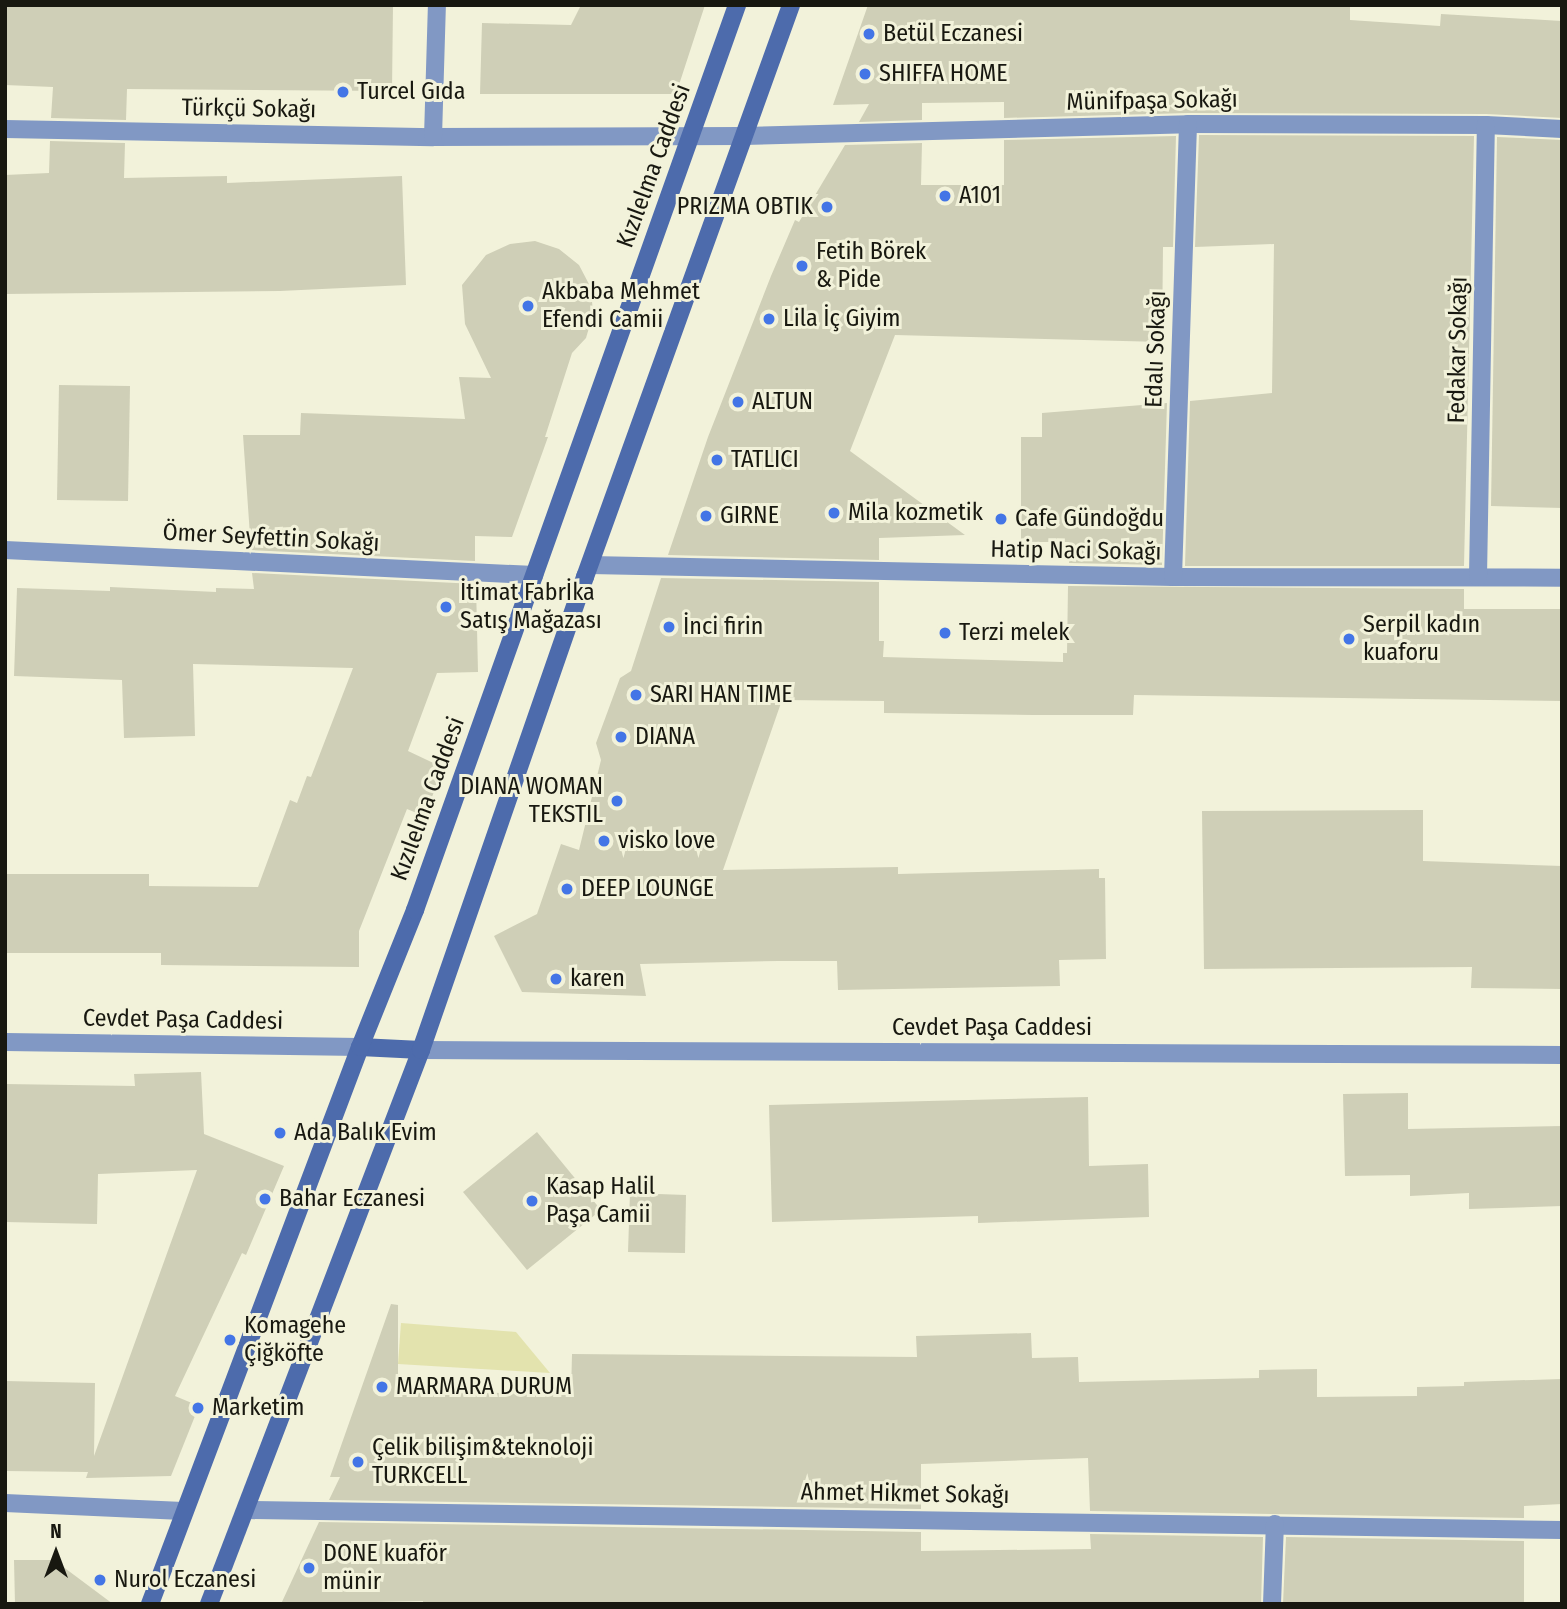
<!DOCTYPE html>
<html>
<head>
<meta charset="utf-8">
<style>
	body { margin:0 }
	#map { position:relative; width:1567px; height:1609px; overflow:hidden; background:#f2f2da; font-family:"Fira Sans Condensed",sans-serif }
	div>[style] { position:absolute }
	.green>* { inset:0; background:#e3e3ae }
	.building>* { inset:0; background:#cfcfb7 }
	.minor>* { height:18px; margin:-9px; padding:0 9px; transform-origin:9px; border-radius:9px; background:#8198c4 }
	.tertiary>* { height:18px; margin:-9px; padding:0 9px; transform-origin:9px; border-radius:9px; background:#8198c4 }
	.secondary>* { height:18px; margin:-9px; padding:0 9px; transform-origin:9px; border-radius:9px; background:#4d6bac }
	.dots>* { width:19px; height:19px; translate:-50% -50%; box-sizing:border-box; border:4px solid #f2f2da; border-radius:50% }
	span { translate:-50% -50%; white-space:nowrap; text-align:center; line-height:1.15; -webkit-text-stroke:6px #f2f2da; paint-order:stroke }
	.poi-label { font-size:24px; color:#181810 }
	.left { translate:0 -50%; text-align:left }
	.right { translate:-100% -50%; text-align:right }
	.street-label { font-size:24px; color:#181810 }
	.frame { position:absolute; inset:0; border:7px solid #181810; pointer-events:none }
	.north { position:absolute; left:21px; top:1518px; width:70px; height:70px; -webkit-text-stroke:5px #f2f2da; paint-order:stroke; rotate:0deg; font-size:19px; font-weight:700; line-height:28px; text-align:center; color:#181810 }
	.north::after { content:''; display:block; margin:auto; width:24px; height:32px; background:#181810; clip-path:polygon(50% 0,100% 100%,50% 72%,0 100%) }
</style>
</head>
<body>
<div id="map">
	<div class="green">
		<i style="clip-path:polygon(401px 1323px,516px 1332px,550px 1373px,398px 1364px)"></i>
	</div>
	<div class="building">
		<i style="clip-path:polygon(5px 5px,393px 5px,392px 91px,127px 89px,126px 120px,51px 118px,53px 87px,5px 85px)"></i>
		<i style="clip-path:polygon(581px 5px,705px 5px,676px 94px,480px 94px,482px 23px,571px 25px)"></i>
		<i style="clip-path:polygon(868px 5px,1350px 5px,1350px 20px,1440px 26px,1441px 14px,1562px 21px,1562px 118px,1486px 114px,1188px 113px,1004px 118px,1004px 102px,922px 103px,922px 120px,859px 122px,869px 104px,833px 105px)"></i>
		<i style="clip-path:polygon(1199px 135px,1474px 136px,1464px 566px,1185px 566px,1190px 401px,1272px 393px,1274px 244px,1195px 247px)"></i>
		<i style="clip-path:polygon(1176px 136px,1173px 247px,1163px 247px,1162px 342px,895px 335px,850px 451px,965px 535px,879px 538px,879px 560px,668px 555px,708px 437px,771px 276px,795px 220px,799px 222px,845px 145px,922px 143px,921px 185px,1004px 185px,1004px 140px)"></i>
		<i style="clip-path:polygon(1497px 137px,1562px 140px,1562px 508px,1491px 506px)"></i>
		<i style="clip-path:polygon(50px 141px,125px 143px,124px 178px,227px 176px,227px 183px,402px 176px,406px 285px,280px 291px,5px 294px,5px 175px,49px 173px)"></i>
		<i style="clip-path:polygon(535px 241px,559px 249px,579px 265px,591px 288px,593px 314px,586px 338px,572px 353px,545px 437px,548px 437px,512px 537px,475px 536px,475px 561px,251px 550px,243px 435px,300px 435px,301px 413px,465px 419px,459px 377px,491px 378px,465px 324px,462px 285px,486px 255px,510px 244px)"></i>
		<i style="clip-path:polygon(59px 385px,130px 386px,128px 501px,57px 500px)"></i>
		<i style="clip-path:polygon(1167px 403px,1162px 565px,1069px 563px,1069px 542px,1021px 542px,1021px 437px,1042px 437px,1042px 413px)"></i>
		<i style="clip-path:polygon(252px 573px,476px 584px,478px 672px,437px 673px,408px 751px,444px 768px,424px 816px,407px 809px,359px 931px,359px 967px,161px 965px,161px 953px,5px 953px,5px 874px,149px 874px,149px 886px,258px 887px,290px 800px,297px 803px,307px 776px,311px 777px,353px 668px,193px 664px,195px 736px,124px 738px,122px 680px,14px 676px,17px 588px,110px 591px,110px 587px,216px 592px,216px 588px,254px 589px)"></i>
		<i style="clip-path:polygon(661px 578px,879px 582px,879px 641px,884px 641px,883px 657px,1063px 662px,1063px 653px,1067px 653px,1068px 586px,1464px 589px,1464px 609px,1562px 609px,1562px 701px,1134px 695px,1133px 715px,1033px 715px,884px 713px,884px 701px,782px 700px,723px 870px,898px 867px,898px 874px,1099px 869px,1099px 878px,1105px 878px,1106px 959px,1059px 960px,1060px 986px,838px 990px,837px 961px,778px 961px,640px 964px,646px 996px,522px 992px,494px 936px,537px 914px,561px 844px,579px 850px,601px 760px,596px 743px,620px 678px,631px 671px)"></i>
		<i style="clip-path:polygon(1423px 810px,1423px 861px,1562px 866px,1562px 989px,1471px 988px,1472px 967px,1204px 969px,1202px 811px)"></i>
		<i style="clip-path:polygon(201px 1072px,204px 1134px,284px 1166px,246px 1255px,242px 1253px,175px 1396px,199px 1406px,171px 1476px,86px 1478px,88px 1472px,5px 1471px,5px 1381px,95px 1383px,94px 1456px,197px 1170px,98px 1174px,97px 1224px,5px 1222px,5px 1084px,135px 1086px,134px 1074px)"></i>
		<i style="clip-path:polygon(1408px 1093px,1408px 1129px,1562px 1126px,1562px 1206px,1469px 1209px,1469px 1193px,1410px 1196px,1410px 1175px,1345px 1176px,1343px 1094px)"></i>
		<i style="clip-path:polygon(1088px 1097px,1089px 1166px,1148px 1164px,1149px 1217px,978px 1223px,978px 1216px,772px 1222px,769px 1105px)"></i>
		<i style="clip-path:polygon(537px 1132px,601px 1210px,527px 1270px,463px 1192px)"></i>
		<i style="clip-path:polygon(630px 1193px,686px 1195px,685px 1253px,628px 1252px)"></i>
		<i style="clip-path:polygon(391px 1304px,398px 1305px,398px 1390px,571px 1395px,572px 1354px,917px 1357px,916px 1336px,1031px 1333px,1032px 1358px,1078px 1357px,1079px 1382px,1259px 1378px,1259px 1370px,1317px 1369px,1317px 1397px,1417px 1396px,1417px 1387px,1464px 1386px,1464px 1382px,1562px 1379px,1562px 1504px,1524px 1506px,1524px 1518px,1090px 1511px,1088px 1458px,921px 1464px,921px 1509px,329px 1500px,340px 1477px,330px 1477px)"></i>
		<i style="clip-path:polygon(319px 1522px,921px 1532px,921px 1551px,1091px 1549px,1090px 1534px,1263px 1537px,1261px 1604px,423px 1604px,423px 1601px,281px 1604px)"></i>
		<i style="clip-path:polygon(1286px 1537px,1524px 1541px,1524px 1604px,1283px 1604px)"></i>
		<i style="clip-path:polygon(14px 1560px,54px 1560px,113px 1604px,15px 1604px)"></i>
	</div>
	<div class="minor">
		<i style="left:5px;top:129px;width:428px;rotate:1.1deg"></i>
		<i style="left:433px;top:137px;width:310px;rotate:-0.2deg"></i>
		<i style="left:743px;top:136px;width:445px;rotate:-1.5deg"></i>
		<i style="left:1188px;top:124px;width:298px;rotate:0.2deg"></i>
		<i style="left:1486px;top:125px;width:76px;rotate:3deg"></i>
		<i style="left:433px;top:137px;width:132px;rotate:-88.3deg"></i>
		<i style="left:5px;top:550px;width:530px;rotate:2.71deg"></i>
		<i style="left:590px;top:565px;width:583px;rotate:1.18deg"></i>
		<i style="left:1173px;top:577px;width:389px;rotate:0.1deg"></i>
		<i style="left:1173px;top:577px;width:453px;rotate:-88.1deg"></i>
		<i style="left:1478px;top:577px;width:452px;rotate:-89deg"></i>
		<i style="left:5px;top:1503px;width:178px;rotate:2.6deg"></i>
		<i style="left:247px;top:1510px;width:1315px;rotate:0.87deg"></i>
		<i style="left:1272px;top:1604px;width:80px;rotate:-87.9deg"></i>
	</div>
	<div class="tertiary">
		<i style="left:5px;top:1042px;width:355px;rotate:0.8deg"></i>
		<i style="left:421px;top:1050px;width:1141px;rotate:0.25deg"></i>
	</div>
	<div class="secondary">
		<i style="left:360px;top:1047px;width:61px;rotate:2.8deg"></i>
		<i style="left:150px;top:1604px;width:595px;rotate:-69.34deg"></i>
		<i style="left:360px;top:1047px;width:148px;rotate:-68.1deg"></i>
		<i style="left:415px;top:910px;width:961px;rotate:-70.41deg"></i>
		<i style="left:209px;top:1604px;width:593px;rotate:-69.06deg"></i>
		<i style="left:421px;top:1050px;width:501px;rotate:-70.88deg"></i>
		<i style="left:585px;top:577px;width:608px;rotate:-70.19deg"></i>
	</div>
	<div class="dots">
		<i style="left:869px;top:34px;background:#4375e6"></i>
		<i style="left:865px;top:74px;background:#4375e6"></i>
		<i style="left:343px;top:92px;background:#4375e6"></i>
		<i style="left:945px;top:196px;background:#4375e6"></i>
		<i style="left:827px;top:207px;background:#4375e6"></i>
		<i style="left:802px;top:266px;background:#4375e6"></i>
		<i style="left:528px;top:306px;background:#4375e6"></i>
		<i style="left:769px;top:319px;background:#4375e6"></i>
		<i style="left:738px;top:402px;background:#4375e6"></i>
		<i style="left:717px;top:460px;background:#4375e6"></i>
		<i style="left:834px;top:513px;background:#4375e6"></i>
		<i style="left:706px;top:516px;background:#4375e6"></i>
		<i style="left:1001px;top:519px;background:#4375e6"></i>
		<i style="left:446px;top:607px;background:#4375e6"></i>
		<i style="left:669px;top:627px;background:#4375e6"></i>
		<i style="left:945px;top:633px;background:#4375e6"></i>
		<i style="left:1349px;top:639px;background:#4375e6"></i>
		<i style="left:636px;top:695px;background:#4375e6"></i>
		<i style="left:621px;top:737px;background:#4375e6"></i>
		<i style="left:617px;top:801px;background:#4375e6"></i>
		<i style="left:604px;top:841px;background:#4375e6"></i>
		<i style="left:567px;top:889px;background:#4375e6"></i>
		<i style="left:556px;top:979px;background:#4375e6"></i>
		<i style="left:280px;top:1133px;background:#4375e6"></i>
		<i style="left:265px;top:1199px;background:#4375e6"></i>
		<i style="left:532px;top:1201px;background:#4375e6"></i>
		<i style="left:230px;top:1340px;background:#4375e6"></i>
		<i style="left:382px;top:1387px;background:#4375e6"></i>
		<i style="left:198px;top:1408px;background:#4375e6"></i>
		<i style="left:358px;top:1462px;background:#4375e6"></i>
		<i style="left:309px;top:1568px;background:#4375e6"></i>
		<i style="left:100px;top:1580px;background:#4375e6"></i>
	</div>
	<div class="poi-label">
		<span class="left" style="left:883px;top:34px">Betül Eczanesi</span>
		<span class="left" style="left:879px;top:74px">SHIFFA HOME</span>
		<span class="left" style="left:357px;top:92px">Turcel Gıda</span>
		<span class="left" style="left:959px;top:196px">A101</span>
		<span class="right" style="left:813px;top:207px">PRIZMA OBTIK</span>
		<span class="left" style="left:816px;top:266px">Fetih Börek<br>&amp; Pide</span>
		<span class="left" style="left:542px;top:306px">Akbaba Mehmet<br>Efendi Camii</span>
		<span class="left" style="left:783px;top:319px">Lila İç Giyim</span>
		<span class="left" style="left:752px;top:402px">ALTUN</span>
		<span class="left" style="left:731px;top:460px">TATLICI</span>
		<span class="left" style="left:848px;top:513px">Mila kozmetik</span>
		<span class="left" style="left:720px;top:516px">GIRNE</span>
		<span class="left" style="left:1015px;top:519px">Cafe Gündoğdu</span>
		<span class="left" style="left:460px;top:607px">İtimat Fabrİka<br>Satış Mağazası</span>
		<span class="left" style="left:1363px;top:639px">Serpil kadın<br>kuaforu</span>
		<span class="left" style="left:683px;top:627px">İnci firin</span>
		<span class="left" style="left:959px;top:633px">Terzi melek</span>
		<span class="left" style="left:650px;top:695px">SARI HAN TIME</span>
		<span class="left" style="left:635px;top:737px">DIANA</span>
		<span class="right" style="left:603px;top:801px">DIANA WOMAN<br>TEKSTIL</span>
		<span class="left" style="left:618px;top:841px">visko love</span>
		<span class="left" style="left:581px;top:889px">DEEP LOUNGE</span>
		<span class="left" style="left:570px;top:979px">karen</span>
		<span class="left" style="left:294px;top:1133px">Ada Balık Evim</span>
		<span class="left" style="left:546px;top:1201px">Kasap Halil<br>Paşa Camii</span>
		<span class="left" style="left:279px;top:1199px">Bahar Eczanesi</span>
		<span class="left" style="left:244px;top:1340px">Komagehe<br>Çiğköfte</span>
		<span class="left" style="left:396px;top:1387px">MARMARA DURUM</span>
		<span class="left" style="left:212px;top:1408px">Marketim</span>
		<span class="left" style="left:372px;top:1462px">Çelik bilişim&amp;teknoloji<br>TURKCELL</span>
		<span class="left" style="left:323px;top:1568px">DONE kuaför<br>münir</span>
		<span class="left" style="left:114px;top:1580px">Nurol Eczanesi</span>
	</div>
	<div class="street-label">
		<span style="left:1152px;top:101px;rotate:-1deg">Münifpaşa Sokağı</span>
		<span style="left:249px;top:109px;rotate:1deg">Türkçü Sokağı</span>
		<span style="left:654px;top:166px;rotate:-70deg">Kızılelma Caddesi</span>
		<span style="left:1156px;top:349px;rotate:-88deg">Edalı Sokağı</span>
		<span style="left:1458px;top:350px;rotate:-89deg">Fedakar Sokağı</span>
		<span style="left:271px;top:538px;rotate:3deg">Ömer Seyfettin Sokağı</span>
		<span style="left:1076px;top:551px;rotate:1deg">Hatip Naci Sokağı</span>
		<span style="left:428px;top:799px;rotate:-70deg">Kızılelma Caddesi</span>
		<span style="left:183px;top:1020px;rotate:1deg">Cevdet Paşa Caddesi</span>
		<span style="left:992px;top:1028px">Cevdet Paşa Caddesi</span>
		<span style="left:905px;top:1494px;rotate:1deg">Ahmet Hikmet Sokağı</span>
	</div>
	<div class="frame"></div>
	<div class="north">N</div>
</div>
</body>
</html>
